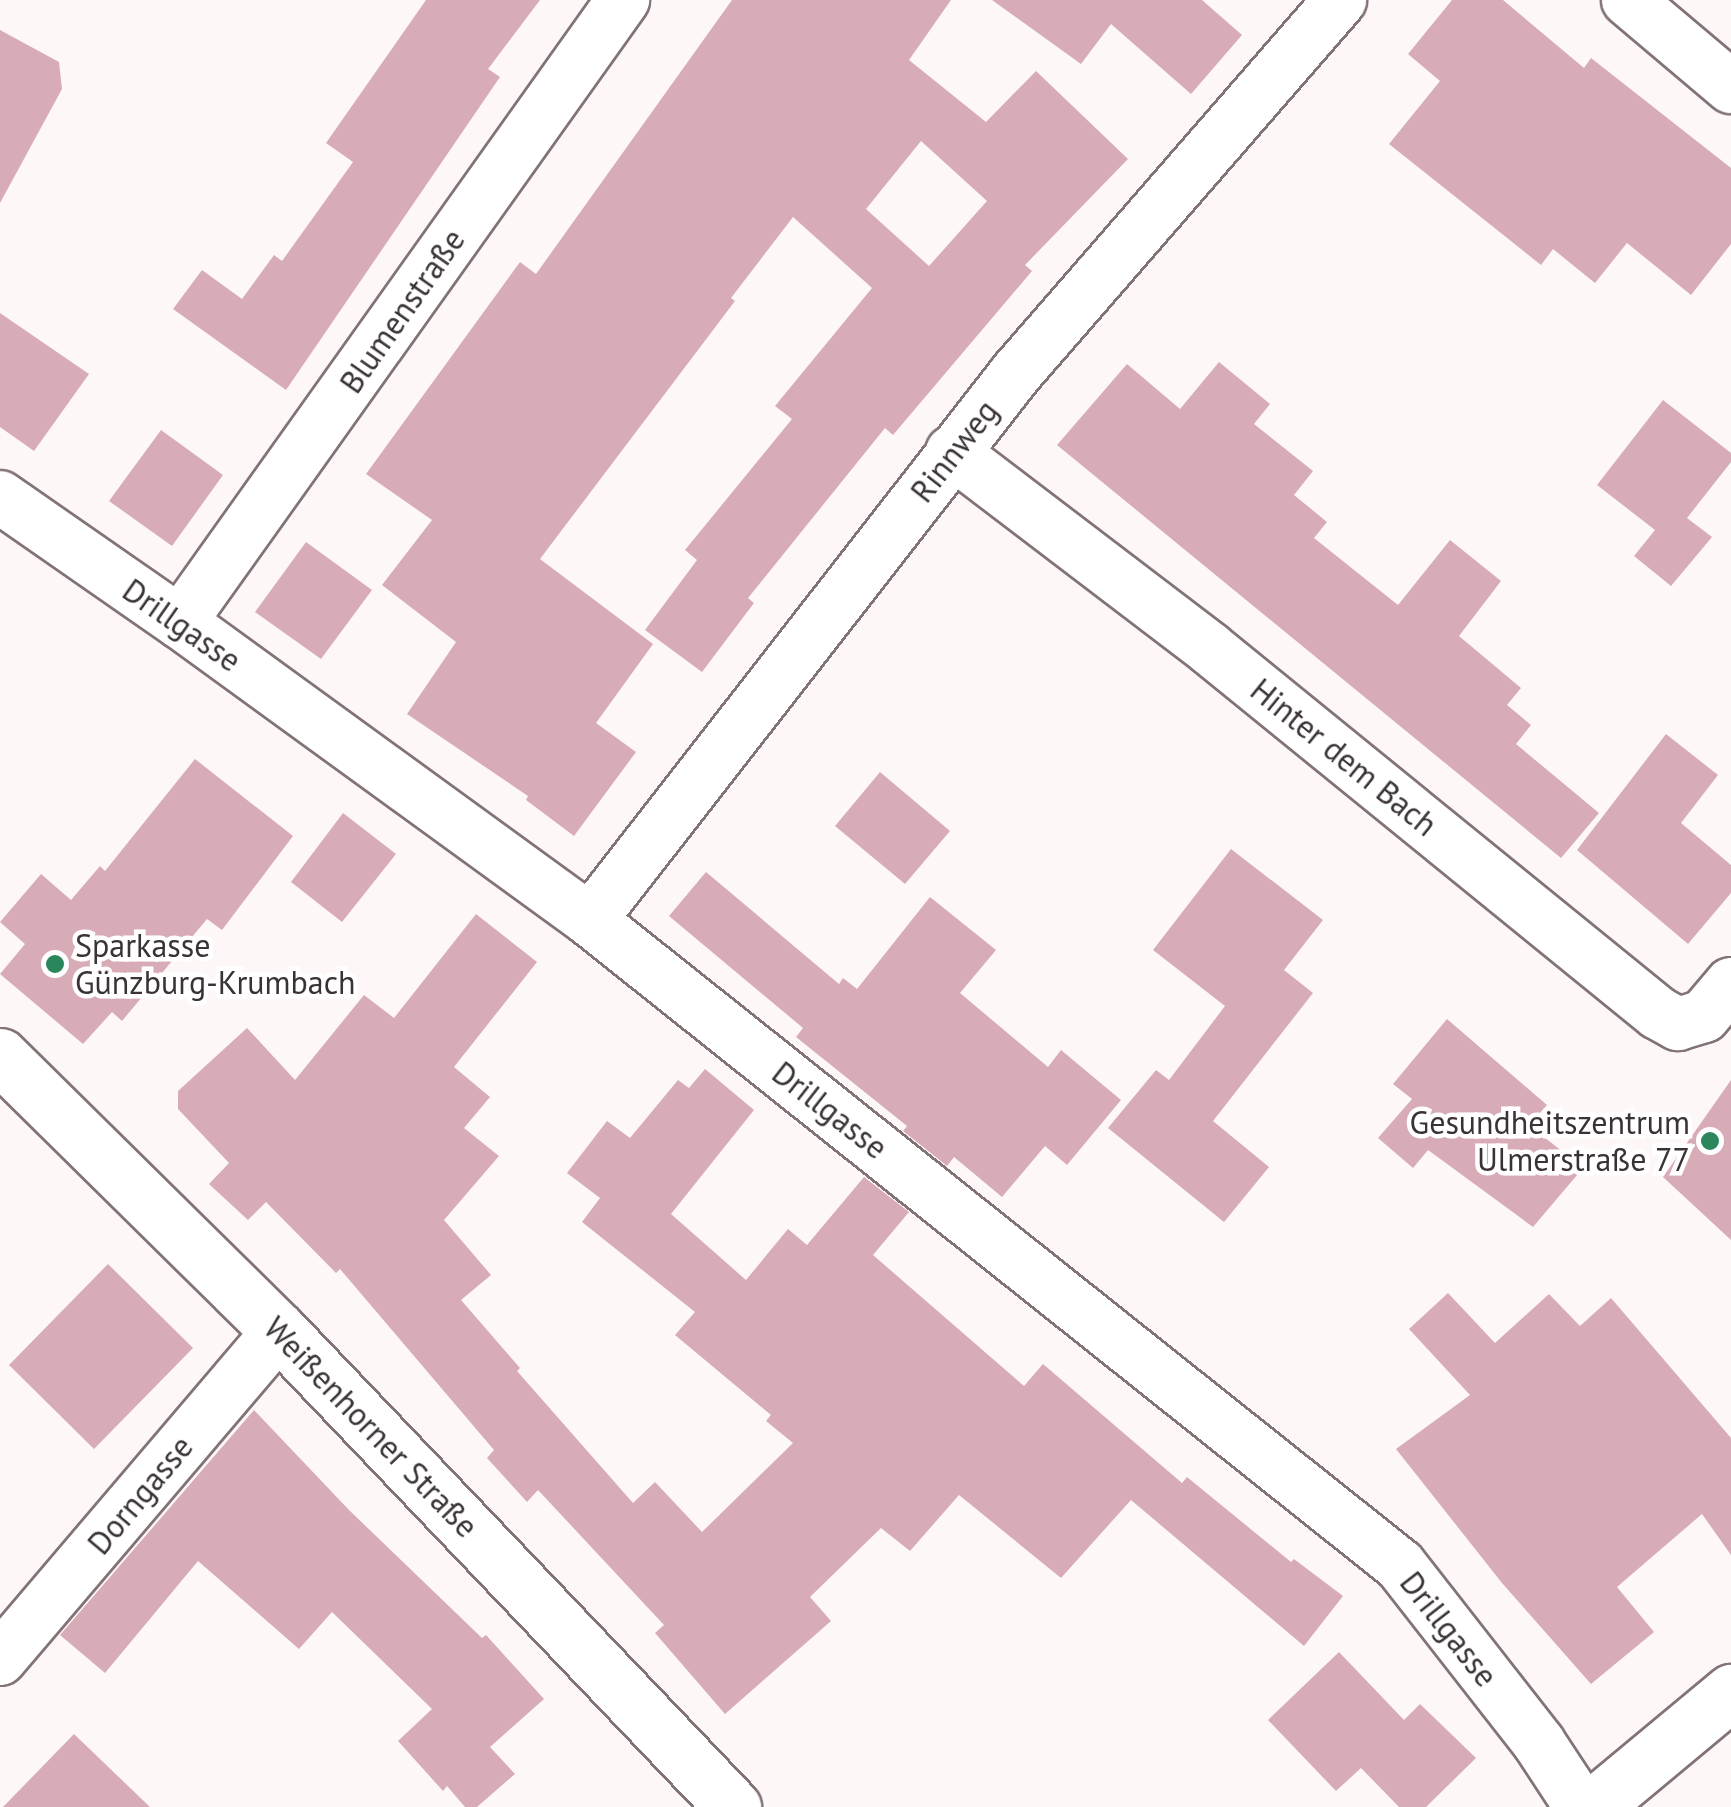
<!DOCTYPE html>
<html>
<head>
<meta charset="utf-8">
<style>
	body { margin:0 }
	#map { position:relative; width:1731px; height:1807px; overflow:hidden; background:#fef7f8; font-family:"PT Sans",sans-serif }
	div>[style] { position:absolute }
	.building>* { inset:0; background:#d8acb7 }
	.roads { filter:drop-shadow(2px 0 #827376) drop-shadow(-2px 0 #827376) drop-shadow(0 2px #827376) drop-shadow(0 -2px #827376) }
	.minor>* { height:52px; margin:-26px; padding:0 26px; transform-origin:26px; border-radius:26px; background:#fff }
	.secondary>* { height:55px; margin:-27.5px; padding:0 27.5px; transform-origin:27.5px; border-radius:27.5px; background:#fff }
	.dots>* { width:28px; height:28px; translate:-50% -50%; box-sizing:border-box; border:5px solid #fff; border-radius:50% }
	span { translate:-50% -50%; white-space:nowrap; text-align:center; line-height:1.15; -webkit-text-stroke:9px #fff; paint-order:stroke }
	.street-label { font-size:32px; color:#3a3335 }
	.poi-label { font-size:32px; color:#3a3335 }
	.left { translate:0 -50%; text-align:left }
	.right { translate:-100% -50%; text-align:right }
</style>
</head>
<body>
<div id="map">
	<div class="building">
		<i style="clip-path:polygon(426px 0,540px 0,488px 69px,500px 77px,286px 390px,173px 309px,202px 270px,242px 299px,274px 255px,282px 261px,353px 162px,326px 143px)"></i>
		<i style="clip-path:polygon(evenodd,732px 0,951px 0,909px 60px,986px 122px,1036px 71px,1128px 159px,1025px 265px,1032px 271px,893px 435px,885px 428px,748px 598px,754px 603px,702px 672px,645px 630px,697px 560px,685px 550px,792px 419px,775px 406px,872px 288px,793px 217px,731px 298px,735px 301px,540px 559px,653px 644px,596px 723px,636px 752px,574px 836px,526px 800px,528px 796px,407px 714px,456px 642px,382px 585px,432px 520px,366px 474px,520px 262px,536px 274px,732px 0,921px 141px,987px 201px,929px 266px,866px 209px,921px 141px)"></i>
		<i style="clip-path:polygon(992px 0,1202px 0,1242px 35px,1191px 94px,1111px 24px,1081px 64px)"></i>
		<i style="clip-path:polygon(1452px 0,1503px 0,1584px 68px,1591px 58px,1731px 168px,1731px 244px,1691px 295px,1627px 243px,1595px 283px,1553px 249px,1541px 265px,1389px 144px,1440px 81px,1408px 54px)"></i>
		<i style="clip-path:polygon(0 30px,59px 62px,62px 89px,0 203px)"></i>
		<i style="clip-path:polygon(0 313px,89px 374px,34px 451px,0 427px)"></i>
		<i style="clip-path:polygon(1219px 362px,1270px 404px,1254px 424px,1313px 471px,1294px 495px,1327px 522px,1314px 538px,1398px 605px,1450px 540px,1501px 581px,1459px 636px,1521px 688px,1507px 705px,1531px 725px,1516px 744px,1599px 813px,1561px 858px,1057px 445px,1127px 364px,1180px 409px)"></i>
		<i style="clip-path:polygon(1663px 400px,1731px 453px,1731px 462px,1687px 518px,1712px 537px,1671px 586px,1634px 556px,1655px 530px,1597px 485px)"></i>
		<i style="clip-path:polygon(161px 430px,223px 475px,172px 546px,109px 501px)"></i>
		<i style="clip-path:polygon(306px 542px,372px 590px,321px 659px,255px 612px)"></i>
		<i style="clip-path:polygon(1666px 734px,1718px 775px,1681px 823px,1731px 865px,1731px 893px,1688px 944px,1577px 850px)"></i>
		<i style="clip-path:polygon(195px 759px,293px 836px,222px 930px,207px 919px,122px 1021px,112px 1012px,83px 1044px,0 974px,25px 944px,0 922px,41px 874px,71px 900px,100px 866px,105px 871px)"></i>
		<i style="clip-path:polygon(880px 772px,950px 831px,905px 884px,835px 826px)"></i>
		<i style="clip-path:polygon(343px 813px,396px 854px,342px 922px,291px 882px)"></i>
		<i style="clip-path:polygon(1231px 849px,1323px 920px,1284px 970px,1313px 993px,1213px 1121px,1269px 1167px,1224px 1222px,1108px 1128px,1156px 1070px,1169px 1080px,1225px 1006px,1153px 950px)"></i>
		<i style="clip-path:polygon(706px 872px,839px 984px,843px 978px,857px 989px,930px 897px,996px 950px,960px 993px,1048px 1067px,1061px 1050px,1121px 1100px,1067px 1165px,1045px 1146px,1002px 1197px,954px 1157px,947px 1166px,903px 1131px,907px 1126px,796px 1037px,803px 1028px,669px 916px)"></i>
		<i style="clip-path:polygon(476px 914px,537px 962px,454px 1067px,490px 1097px,464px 1128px,499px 1156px,444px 1220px,491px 1275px,461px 1300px,520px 1368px,517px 1371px,633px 1503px,655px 1482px,702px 1532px,793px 1443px,766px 1421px,771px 1415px,675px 1335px,695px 1312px,582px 1222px,600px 1198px,567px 1173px,607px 1121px,630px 1138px,678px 1080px,689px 1088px,705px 1069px,754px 1110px,671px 1214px,746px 1280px,788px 1229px,807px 1245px,864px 1177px,909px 1212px,873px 1255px,1024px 1386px,1043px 1364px,1182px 1483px,1187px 1477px,1291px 1562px,1294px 1559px,1343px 1596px,1304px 1646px,1131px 1500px,1061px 1578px,959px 1495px,910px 1551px,881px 1528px,810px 1597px,831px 1621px,725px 1714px,655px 1633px,664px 1625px,538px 1490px,527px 1502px,487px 1458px,494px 1450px,340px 1269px,336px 1273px,266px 1202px,248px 1220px,209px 1184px,229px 1163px,178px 1109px,178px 1091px,247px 1028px,295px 1080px,364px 995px,394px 1018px)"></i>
		<i style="clip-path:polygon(1447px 1019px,1547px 1105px,1529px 1125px,1583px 1168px,1533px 1227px,1428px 1150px,1413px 1168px,1378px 1138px,1412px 1099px,1393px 1084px)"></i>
		<i style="clip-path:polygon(1731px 1080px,1731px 1240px,1663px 1177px)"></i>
		<i style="clip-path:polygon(108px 1264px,193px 1348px,94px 1449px,9px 1365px)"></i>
		<i style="clip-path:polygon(1448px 1293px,1495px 1343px,1549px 1294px,1580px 1326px,1611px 1298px,1731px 1438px,1731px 1555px,1702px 1514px,1617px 1587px,1654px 1632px,1591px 1684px,1502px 1583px,1396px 1449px,1470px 1395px,1409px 1329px)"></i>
		<i style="clip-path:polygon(254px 1410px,349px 1510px,482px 1638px,486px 1635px,544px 1699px,490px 1747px,515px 1774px,477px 1807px,465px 1807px,447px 1786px,443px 1791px,398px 1741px,432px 1709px,332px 1612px,299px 1649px,198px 1561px,105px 1673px,60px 1635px)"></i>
		<i style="clip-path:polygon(1339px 1652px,1404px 1720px,1420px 1704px,1476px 1758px,1426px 1807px,1399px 1807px,1361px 1768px,1336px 1791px,1268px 1720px)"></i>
		<i style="clip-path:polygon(74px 1734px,150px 1807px,3px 1807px)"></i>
	</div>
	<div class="roads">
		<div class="minor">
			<i style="left:1628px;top:0;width:135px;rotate:40.2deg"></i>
			<i style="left:952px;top:452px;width:323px;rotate:37.3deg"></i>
			<i style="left:1209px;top:648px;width:579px;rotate:39.11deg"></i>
			<i style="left:1658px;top:1013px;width:23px;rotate:29deg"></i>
			<i style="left:1678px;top:1024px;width:27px;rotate:-17deg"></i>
			<i style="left:1704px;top:1016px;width:42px;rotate:-49.8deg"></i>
			<i style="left:0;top:497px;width:219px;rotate:34.8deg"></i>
			<i style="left:180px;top:622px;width:507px;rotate:36.01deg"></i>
			<i style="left:590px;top:920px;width:1035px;rotate:38.53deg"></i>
			<i style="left:1400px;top:1565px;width:226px;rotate:52deg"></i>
			<i style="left:1539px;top:1743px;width:77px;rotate:56.7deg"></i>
			<i style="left:180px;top:622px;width:764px;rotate:-54.54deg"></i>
			<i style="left:590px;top:920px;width:693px;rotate:-52.09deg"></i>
			<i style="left:1016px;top:373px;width:494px;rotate:-49deg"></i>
			<i style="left:0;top:1659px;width:431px;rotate:-49.6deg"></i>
		</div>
		<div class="secondary">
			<i style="left:0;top:1056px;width:392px;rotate:44.6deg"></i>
			<i style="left:279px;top:1331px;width:658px;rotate:46.36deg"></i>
			<i style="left:1593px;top:1807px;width:180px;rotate:-39.8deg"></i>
		</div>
	</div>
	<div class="dots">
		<i style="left:55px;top:964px;background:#2b865c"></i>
		<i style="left:1710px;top:1141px;background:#2b865c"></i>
	</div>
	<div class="street-label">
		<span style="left:402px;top:311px;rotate:-55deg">Blumenstraße</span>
		<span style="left:954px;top:451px;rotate:-52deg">Rinnweg</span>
		<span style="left:182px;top:625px;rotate:35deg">Drillgasse</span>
		<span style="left:1344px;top:757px;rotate:39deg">Hinter dem Bach</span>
		<span style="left:830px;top:1110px;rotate:38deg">Drillgasse</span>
		<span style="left:371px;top:1427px;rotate:46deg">Weißenhorner Straße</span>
		<span style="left:140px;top:1495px;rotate:-50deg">Dorngasse</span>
		<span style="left:1449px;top:1629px;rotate:52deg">Drillgasse</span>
	</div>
	<div class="poi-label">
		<span class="left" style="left:75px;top:964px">Sparkasse<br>Günzburg-Krumbach</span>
		<span class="right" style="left:1690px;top:1141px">Gesundheitszentrum<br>Ulmerstraße 77</span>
	</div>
</div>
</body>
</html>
